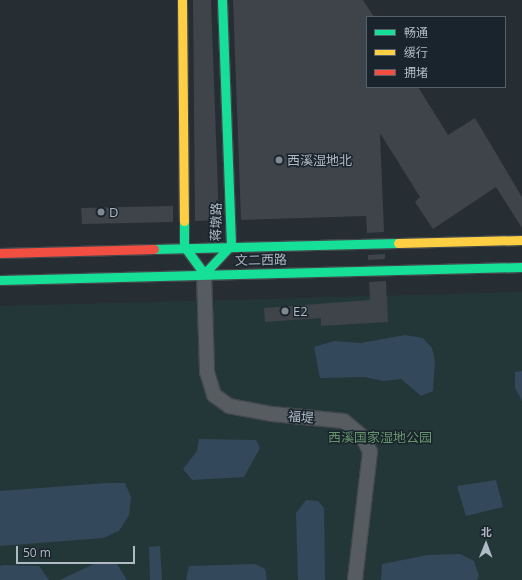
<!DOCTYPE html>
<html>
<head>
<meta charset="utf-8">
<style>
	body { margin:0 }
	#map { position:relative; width:522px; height:580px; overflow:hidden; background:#262d33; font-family:"Open Sans","Noto Sans SC",sans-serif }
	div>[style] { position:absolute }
	.green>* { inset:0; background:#233738 }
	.water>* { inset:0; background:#34485b }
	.building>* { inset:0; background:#3e444a }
	.roads { filter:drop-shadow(1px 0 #42484c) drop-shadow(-1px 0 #42484c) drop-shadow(0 1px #42484c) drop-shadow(0 -1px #42484c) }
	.street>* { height:14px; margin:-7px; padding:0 7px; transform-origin:7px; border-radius:7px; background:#575c61 }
	.fast>* { height:9px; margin:-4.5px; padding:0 4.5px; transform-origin:4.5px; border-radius:4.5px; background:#16e098 }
	.slow>* { height:9px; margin:-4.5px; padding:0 4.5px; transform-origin:4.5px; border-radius:4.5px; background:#ffcf43 }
	.jam>* { height:9px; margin:-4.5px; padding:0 4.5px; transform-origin:4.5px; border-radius:4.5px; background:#f24e42 }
	.dots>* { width:11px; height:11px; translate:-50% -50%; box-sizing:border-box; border:2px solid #1a242d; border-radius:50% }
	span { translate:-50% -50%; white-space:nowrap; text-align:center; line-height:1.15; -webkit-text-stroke:3px #1a242d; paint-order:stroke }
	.poi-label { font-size:13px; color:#b0bac5 }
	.left { translate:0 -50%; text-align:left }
	.street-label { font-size:13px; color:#b0bac5 }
	.park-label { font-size:13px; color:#67956d }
	.legend { position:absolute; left:366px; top:16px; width:140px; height:72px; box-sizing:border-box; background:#1a242d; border:1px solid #56606a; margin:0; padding:5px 7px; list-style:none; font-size:12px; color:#b0bac5 }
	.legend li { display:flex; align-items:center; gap:8px; height:20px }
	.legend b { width:20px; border:1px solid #56606a }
	.north { position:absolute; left:466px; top:524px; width:40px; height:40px; -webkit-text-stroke:3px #1a242d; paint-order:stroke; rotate:1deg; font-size:11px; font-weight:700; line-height:16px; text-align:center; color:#b0bac5 }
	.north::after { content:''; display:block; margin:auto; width:14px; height:18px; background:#b0bac5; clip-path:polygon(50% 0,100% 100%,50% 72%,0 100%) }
	.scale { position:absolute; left:16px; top:546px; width:119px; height:18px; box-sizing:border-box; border:2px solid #b0bac5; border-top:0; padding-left:5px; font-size:12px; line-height:14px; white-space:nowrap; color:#b0bac5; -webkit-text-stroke:3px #1a242d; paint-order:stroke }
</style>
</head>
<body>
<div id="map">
	<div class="green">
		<i style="clip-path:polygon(522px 292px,522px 580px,0 580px,0 306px)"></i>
	</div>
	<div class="water">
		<i style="clip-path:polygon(405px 335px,423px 338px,432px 348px,435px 361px,433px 391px,421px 396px,401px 379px,383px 381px,365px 377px,320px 378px,314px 347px,334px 341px,361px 343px)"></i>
		<i style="clip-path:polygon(522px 371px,522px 401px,515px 388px,515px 372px)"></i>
		<i style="clip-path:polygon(199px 439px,256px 440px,260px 448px,244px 477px,192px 480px,183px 469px,197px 451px)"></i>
		<i style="clip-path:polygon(496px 480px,503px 507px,466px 516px,457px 486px)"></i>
		<i style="clip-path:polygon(107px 483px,125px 483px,131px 497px,129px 515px,119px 531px,103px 538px,0 546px,0 491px)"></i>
		<i style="clip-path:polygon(306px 500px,318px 501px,324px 508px,325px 580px,298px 580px,296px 513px)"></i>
		<i style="clip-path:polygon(160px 546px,162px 580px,150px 580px,149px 547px)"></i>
		<i style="clip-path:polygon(460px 554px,474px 561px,479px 576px,477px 580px,381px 580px,382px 564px,428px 555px)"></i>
		<i style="clip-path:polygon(98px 562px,117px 564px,127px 580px,60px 580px)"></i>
		<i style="clip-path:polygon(255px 564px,265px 569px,267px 580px,186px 580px,189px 566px)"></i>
		<i style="clip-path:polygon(4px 565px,39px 566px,49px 580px,0 580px,0 566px)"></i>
	</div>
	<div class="building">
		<i style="clip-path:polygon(193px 0,211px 0,219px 220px,195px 221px)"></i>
		<i style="clip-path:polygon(233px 0,363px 0,374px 17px,367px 17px,367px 87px,418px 87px,448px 135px,475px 118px,522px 197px,522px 228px,496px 187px,433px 229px,415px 202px,420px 197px,380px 133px,384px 232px,367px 233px,366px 216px,241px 220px)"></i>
		<i style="clip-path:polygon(173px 206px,173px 222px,82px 224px,81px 208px)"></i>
		<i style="clip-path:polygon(385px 254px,385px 259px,368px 260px,368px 255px)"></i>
		<i style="clip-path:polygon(386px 281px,388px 322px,321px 326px,321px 318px,265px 322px,264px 308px,370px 300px,369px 282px)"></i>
	</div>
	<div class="roads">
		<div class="street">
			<i style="left:204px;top:274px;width:98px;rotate:88.2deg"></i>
			<i style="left:207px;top:372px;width:24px;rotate:73deg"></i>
			<i style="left:214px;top:395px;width:19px;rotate:36deg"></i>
			<i style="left:229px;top:406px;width:44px;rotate:10.5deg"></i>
			<i style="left:272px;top:414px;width:72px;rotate:5.6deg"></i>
			<i style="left:344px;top:421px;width:23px;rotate:40deg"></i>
			<i style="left:362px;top:436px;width:18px;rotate:63deg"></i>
			<i style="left:370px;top:452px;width:129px;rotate:96.7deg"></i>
		</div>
		<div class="fast">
			<i style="left:184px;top:221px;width:25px;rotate:90deg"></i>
			<i style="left:184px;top:246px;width:34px;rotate:54deg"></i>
			<i style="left:154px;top:249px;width:244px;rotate:-1.4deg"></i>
			<i style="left:204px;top:274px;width:40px;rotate:-47deg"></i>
			<i style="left:231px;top:245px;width:245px;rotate:-92.1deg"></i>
			<i style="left:0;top:280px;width:522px;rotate:-1.43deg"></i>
		</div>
		<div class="slow">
			<i style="left:182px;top:0;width:221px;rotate:89.5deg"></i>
			<i style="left:398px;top:243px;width:124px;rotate:-1.4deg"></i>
		</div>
		<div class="jam">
			<i style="left:0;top:253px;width:154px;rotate:-1.5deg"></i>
		</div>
	</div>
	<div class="dots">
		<i style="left:279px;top:160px;background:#808992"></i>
		<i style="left:101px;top:212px;background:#808992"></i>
		<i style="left:285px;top:311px;background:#808992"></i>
	</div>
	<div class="poi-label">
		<span class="left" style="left:287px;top:160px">西溪湿地北</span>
		<span class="left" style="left:109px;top:212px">D</span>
		<span class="left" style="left:293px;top:311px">E2</span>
	</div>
	<div class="street-label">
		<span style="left:216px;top:222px;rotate:-89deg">蒋墩路</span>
		<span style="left:261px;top:260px;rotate:-1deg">文二西路</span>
		<span style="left:301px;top:417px;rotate:5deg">福堤</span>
	</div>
	<div class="park-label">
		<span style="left:380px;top:437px">西溪国家湿地公园</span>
	</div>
	<ul class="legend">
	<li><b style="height:5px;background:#16e098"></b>畅通</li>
	<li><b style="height:5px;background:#ffcf43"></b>缓行</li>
	<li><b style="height:5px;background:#f24e42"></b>拥堵</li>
	</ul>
	<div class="north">北</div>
	<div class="scale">50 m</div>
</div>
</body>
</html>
